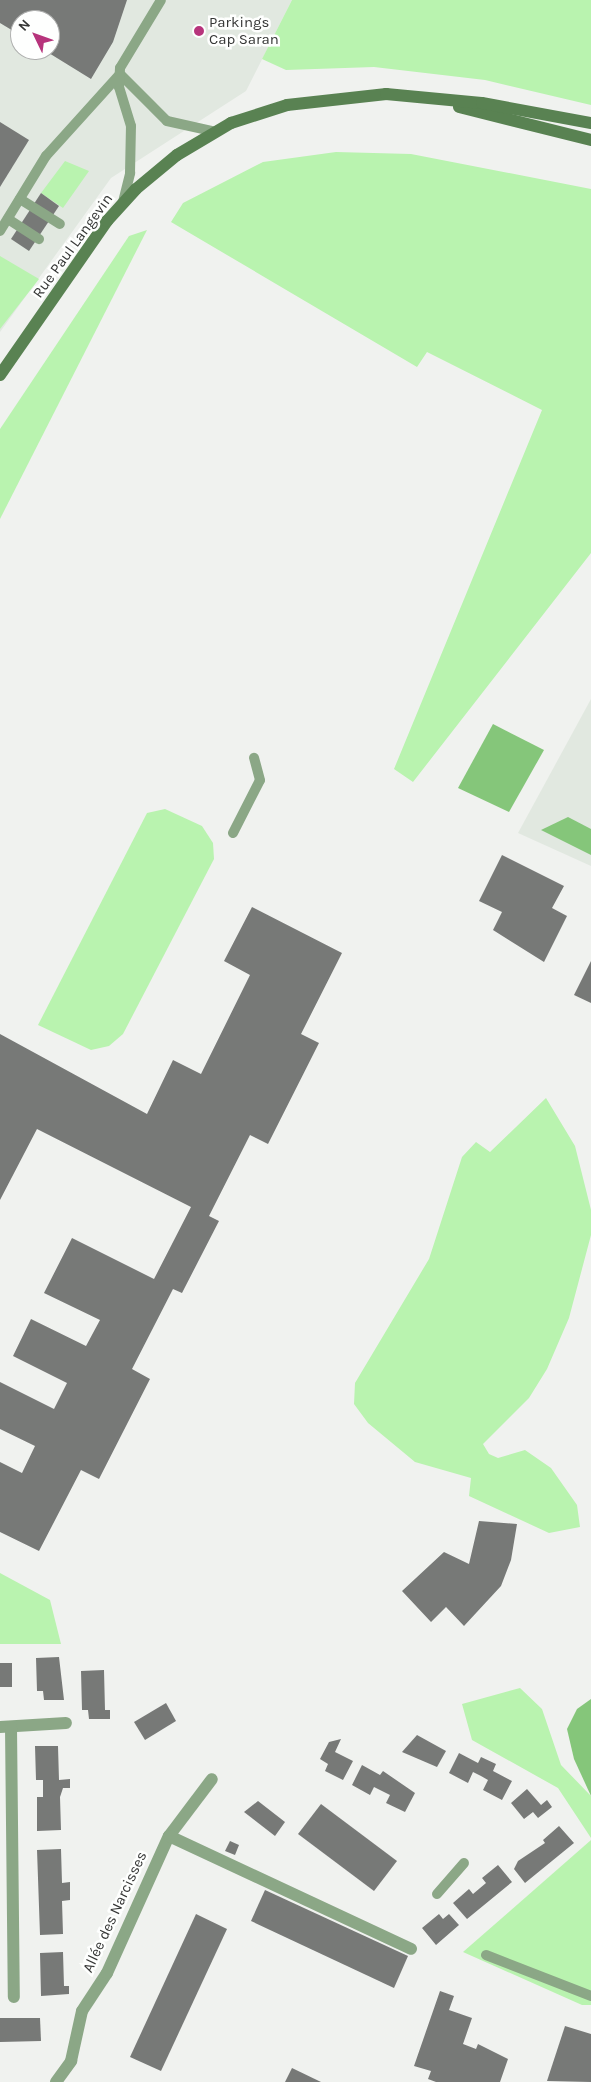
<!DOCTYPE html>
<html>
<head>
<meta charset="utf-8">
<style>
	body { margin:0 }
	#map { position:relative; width:591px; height:2082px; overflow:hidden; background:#f0f2ef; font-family:Karla,sans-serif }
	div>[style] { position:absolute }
	.built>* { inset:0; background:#e1e8e0 }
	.green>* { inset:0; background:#b9f3af }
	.water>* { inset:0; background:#85c67a }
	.building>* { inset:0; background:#777977 }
	.service>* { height:10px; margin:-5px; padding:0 5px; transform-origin:5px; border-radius:5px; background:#8ba786 }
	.minor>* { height:12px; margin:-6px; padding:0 6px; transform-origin:6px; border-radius:6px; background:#8ba786 }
	.secondary>* { height:12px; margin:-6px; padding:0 6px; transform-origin:6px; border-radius:6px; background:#598252 }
	.dots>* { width:14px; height:14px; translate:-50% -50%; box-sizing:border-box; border:2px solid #fefffe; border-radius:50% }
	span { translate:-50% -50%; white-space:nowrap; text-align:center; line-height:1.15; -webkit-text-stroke:5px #fefffe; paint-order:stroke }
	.poi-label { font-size:15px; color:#353635 }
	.left { translate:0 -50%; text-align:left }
	.street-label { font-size:15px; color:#353635 }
	.north { position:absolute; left:10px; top:10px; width:50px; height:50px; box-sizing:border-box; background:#fefffe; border:1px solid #aeafae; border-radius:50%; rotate:312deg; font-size:14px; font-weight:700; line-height:20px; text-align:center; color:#353635 }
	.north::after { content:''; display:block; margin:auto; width:18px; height:22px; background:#b7347c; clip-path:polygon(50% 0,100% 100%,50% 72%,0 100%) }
</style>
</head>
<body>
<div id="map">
	<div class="built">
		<i style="clip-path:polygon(evenodd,0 0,292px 0,246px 91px,111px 178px,0 332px,0 0,20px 20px,50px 20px,50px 50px,20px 50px,20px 20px)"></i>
		<i style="clip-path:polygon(591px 699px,591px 866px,518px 833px)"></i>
	</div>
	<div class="green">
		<i style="clip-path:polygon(292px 0,591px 0,591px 105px,485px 80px,374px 67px,286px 70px,262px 59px)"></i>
		<i style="clip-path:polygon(336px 152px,411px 154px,591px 189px,591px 553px,413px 782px,394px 769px,542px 410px,427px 352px,417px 367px,171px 222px,183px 203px,263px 162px)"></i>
		<i style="clip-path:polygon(65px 161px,89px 171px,63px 208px,41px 193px)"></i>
		<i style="clip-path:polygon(147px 230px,0 519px,0 429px,129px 236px)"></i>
		<i style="clip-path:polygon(0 256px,39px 279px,0 329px)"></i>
		<i style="clip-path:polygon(165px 809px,202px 826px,213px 843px,214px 859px,123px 1034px,109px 1046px,91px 1050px,38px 1025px,147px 813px)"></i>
		<i style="clip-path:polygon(546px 1098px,575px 1146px,591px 1210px,591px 1235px,569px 1318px,547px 1369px,529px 1398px,483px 1444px,489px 1454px,498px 1458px,525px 1450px,551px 1468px,577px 1505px,580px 1527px,549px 1533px,469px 1496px,471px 1478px,415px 1462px,368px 1423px,354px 1404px,355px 1383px,429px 1259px,462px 1157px,476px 1142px,490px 1152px)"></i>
		<i style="clip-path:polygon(0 1573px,50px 1600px,61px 1644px,0 1644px)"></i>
		<i style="clip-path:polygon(520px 1688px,542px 1709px,561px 1765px,591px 1796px,591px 1838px,558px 1788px,472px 1740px,462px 1704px)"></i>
		<i style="clip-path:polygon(591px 1840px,591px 2005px,582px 2005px,463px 1952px)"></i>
	</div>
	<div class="water">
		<i style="clip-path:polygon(493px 724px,544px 750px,509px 812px,458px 788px)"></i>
		<i style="clip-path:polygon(568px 817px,591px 829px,591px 855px,541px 830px)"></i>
		<i style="clip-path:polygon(591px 1699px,591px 1796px,574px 1759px,567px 1729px,577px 1709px)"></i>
	</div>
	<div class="building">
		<i style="clip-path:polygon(0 0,127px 0,113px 42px,91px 79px,44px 50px,50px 50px,50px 20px,20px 20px,20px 35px,0 23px)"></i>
		<i style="clip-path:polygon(0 122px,29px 140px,0 187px)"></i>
		<i style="clip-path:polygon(41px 193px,59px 206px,29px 251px,11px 239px)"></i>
		<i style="clip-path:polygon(502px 855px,564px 886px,552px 908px,567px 916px,544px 962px,493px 930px,502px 912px,479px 901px)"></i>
		<i style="clip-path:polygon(252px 907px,342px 953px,301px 1034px,319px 1043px,268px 1144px,250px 1135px,209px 1216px,219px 1221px,182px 1293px,173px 1289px,132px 1369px,150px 1379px,99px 1479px,81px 1470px,39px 1551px,0 1532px,0 1462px,22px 1473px,35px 1446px,0 1429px,0 1382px,54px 1409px,67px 1383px,13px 1356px,31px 1319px,86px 1346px,100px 1320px,44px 1293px,72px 1238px,154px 1279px,191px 1207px,37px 1129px,0 1200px,0 1034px,147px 1114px,173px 1060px,201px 1074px,250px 975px,224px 961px)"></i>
		<i style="clip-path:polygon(591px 961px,591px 1003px,574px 995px)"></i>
		<i style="clip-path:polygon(479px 1521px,517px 1524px,511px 1560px,501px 1586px,464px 1626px,446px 1607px,431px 1622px,402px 1591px,444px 1552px,469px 1564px)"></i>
		<i style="clip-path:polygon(59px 1657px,64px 1700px,44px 1700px,43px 1691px,37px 1691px,36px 1658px)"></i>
		<i style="clip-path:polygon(0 1663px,12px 1663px,12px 1687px,0 1687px)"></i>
		<i style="clip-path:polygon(104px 1670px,105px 1710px,110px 1710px,110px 1719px,89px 1719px,88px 1710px,82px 1710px,81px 1671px)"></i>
		<i style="clip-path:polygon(166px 1703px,176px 1721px,145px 1740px,134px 1722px)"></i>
		<i style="clip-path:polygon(417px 1735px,446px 1751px,437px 1767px,402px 1752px)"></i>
		<i style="clip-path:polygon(341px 1739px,335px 1752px,353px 1761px,343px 1780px,325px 1771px,328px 1764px,320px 1759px,329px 1742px)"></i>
		<i style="clip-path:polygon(35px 1746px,58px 1746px,59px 1780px,70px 1779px,70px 1788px,63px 1788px,60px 1797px,61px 1830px,37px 1831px,37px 1797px,43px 1797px,43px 1780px,36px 1780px)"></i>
		<i style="clip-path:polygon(459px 1753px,478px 1763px,481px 1757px,496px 1764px,493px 1771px,512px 1781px,502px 1800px,483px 1790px,488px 1780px,481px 1776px,473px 1772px,468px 1783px,449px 1773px)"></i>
		<i style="clip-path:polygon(362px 1765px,380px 1775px,383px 1771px,415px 1793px,405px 1812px,386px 1803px,390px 1795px,374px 1787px,370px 1795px,352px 1785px)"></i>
		<i style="clip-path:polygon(527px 1789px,541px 1805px,547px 1800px,552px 1807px,538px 1818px,533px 1812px,524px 1819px,511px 1803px)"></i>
		<i style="clip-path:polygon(258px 1801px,285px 1822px,275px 1836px,244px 1812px)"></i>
		<i style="clip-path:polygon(321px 1804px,397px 1861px,374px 1891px,298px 1834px)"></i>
		<i style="clip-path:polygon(559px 1826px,574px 1843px,525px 1883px,514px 1869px,518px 1861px,545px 1843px,543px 1840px)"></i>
		<i style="clip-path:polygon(230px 1841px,239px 1845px,235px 1855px,225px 1851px)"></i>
		<i style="clip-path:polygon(61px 1849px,62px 1883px,70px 1882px,70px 1900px,62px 1901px,63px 1934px,40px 1935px,37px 1850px)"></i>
		<i style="clip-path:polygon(498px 1865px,512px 1882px,467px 1919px,453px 1903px,469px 1889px,473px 1894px,486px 1883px,482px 1878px)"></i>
		<i style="clip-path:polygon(265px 1890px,408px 1956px,394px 1988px,251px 1921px)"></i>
		<i style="clip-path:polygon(196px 1914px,227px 1929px,161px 2071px,130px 2057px)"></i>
		<i style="clip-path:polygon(439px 1914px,443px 1919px,449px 1914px,459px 1925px,436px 1945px,422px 1928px)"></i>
		<i style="clip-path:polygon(63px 1952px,64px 1986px,69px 1986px,69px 1994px,41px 1996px,40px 1953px)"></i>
		<i style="clip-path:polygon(440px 1991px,454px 1996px,449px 2010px,472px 2018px,463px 2044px,476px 2049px,478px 2044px,508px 2059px,500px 2082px,436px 2082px,428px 2079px,431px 2071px,414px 2066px)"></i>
		<i style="clip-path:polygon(0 2018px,40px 2018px,41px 2041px,0 2042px)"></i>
		<i style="clip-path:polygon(565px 2026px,591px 2034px,591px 2082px,547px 2081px)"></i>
		<i style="clip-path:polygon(292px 2068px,321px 2082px,285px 2082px)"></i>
	</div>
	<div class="service">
		<i style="left:120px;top:74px;width:66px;rotate:45deg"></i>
		<i style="left:167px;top:121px;width:50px;rotate:12.7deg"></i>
		<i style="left:20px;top:199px;width:47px;rotate:32deg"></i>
		<i style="left:123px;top:202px;width:30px;rotate:-76deg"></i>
		<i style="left:130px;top:173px;width:47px;rotate:-88.8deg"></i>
		<i style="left:131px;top:126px;width:41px;rotate:-107.1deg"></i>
		<i style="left:119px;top:87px;width:19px;rotate:-87deg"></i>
		<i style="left:120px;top:68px;width:79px;rotate:-58.9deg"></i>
		<i style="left:8px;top:219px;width:37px;rotate:33deg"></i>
		<i style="left:0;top:231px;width:88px;rotate:-58.5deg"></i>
		<i style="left:46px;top:156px;width:110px;rotate:-47.9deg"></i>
		<i style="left:233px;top:833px;width:59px;rotate:-63deg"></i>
		<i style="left:260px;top:780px;width:23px;rotate:-105deg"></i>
		<i style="left:437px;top:1894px;width:41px;rotate:-48.9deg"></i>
		<i style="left:486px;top:1955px;width:113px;rotate:21.3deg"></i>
	</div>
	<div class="minor">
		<i style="left:0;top:1727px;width:66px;rotate:-3.5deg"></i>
		<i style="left:11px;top:1727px;width:270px;rotate:89.4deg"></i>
		<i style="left:169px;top:1836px;width:71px;rotate:-53deg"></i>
		<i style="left:56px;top:2082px;width:26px;rotate:-54deg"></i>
		<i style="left:71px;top:2061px;width:51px;rotate:-77.6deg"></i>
		<i style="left:82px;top:2011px;width:45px;rotate:-56.7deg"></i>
		<i style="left:107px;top:1973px;width:150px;rotate:-65.7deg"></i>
		<i style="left:169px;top:1836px;width:267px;rotate:25deg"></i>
	</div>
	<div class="secondary">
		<i style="left:459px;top:107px;width:136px;rotate:14deg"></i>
		<i style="left:0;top:375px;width:188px;rotate:-55.2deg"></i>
		<i style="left:107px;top:221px;width:43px;rotate:-47.8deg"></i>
		<i style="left:136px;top:189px;width:53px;rotate:-39.7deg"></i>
		<i style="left:177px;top:155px;width:63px;rotate:-30.7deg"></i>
		<i style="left:231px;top:123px;width:59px;rotate:-17.8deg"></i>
		<i style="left:287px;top:105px;width:100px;rotate:-6.3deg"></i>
		<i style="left:386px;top:94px;width:96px;rotate:5.4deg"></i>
		<i style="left:482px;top:103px;width:111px;rotate:10.4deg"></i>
	</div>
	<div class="dots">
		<i style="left:199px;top:31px;background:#b7347c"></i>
	</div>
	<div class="poi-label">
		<span class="left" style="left:209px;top:31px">Parkings<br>Cap Saran</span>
	</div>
	<div class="street-label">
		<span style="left:73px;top:246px;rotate:-54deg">Rue Paul Langevin</span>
		<span style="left:115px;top:1912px;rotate:-65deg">Allée des Narcisses</span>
	</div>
	<div class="north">N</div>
</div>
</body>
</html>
